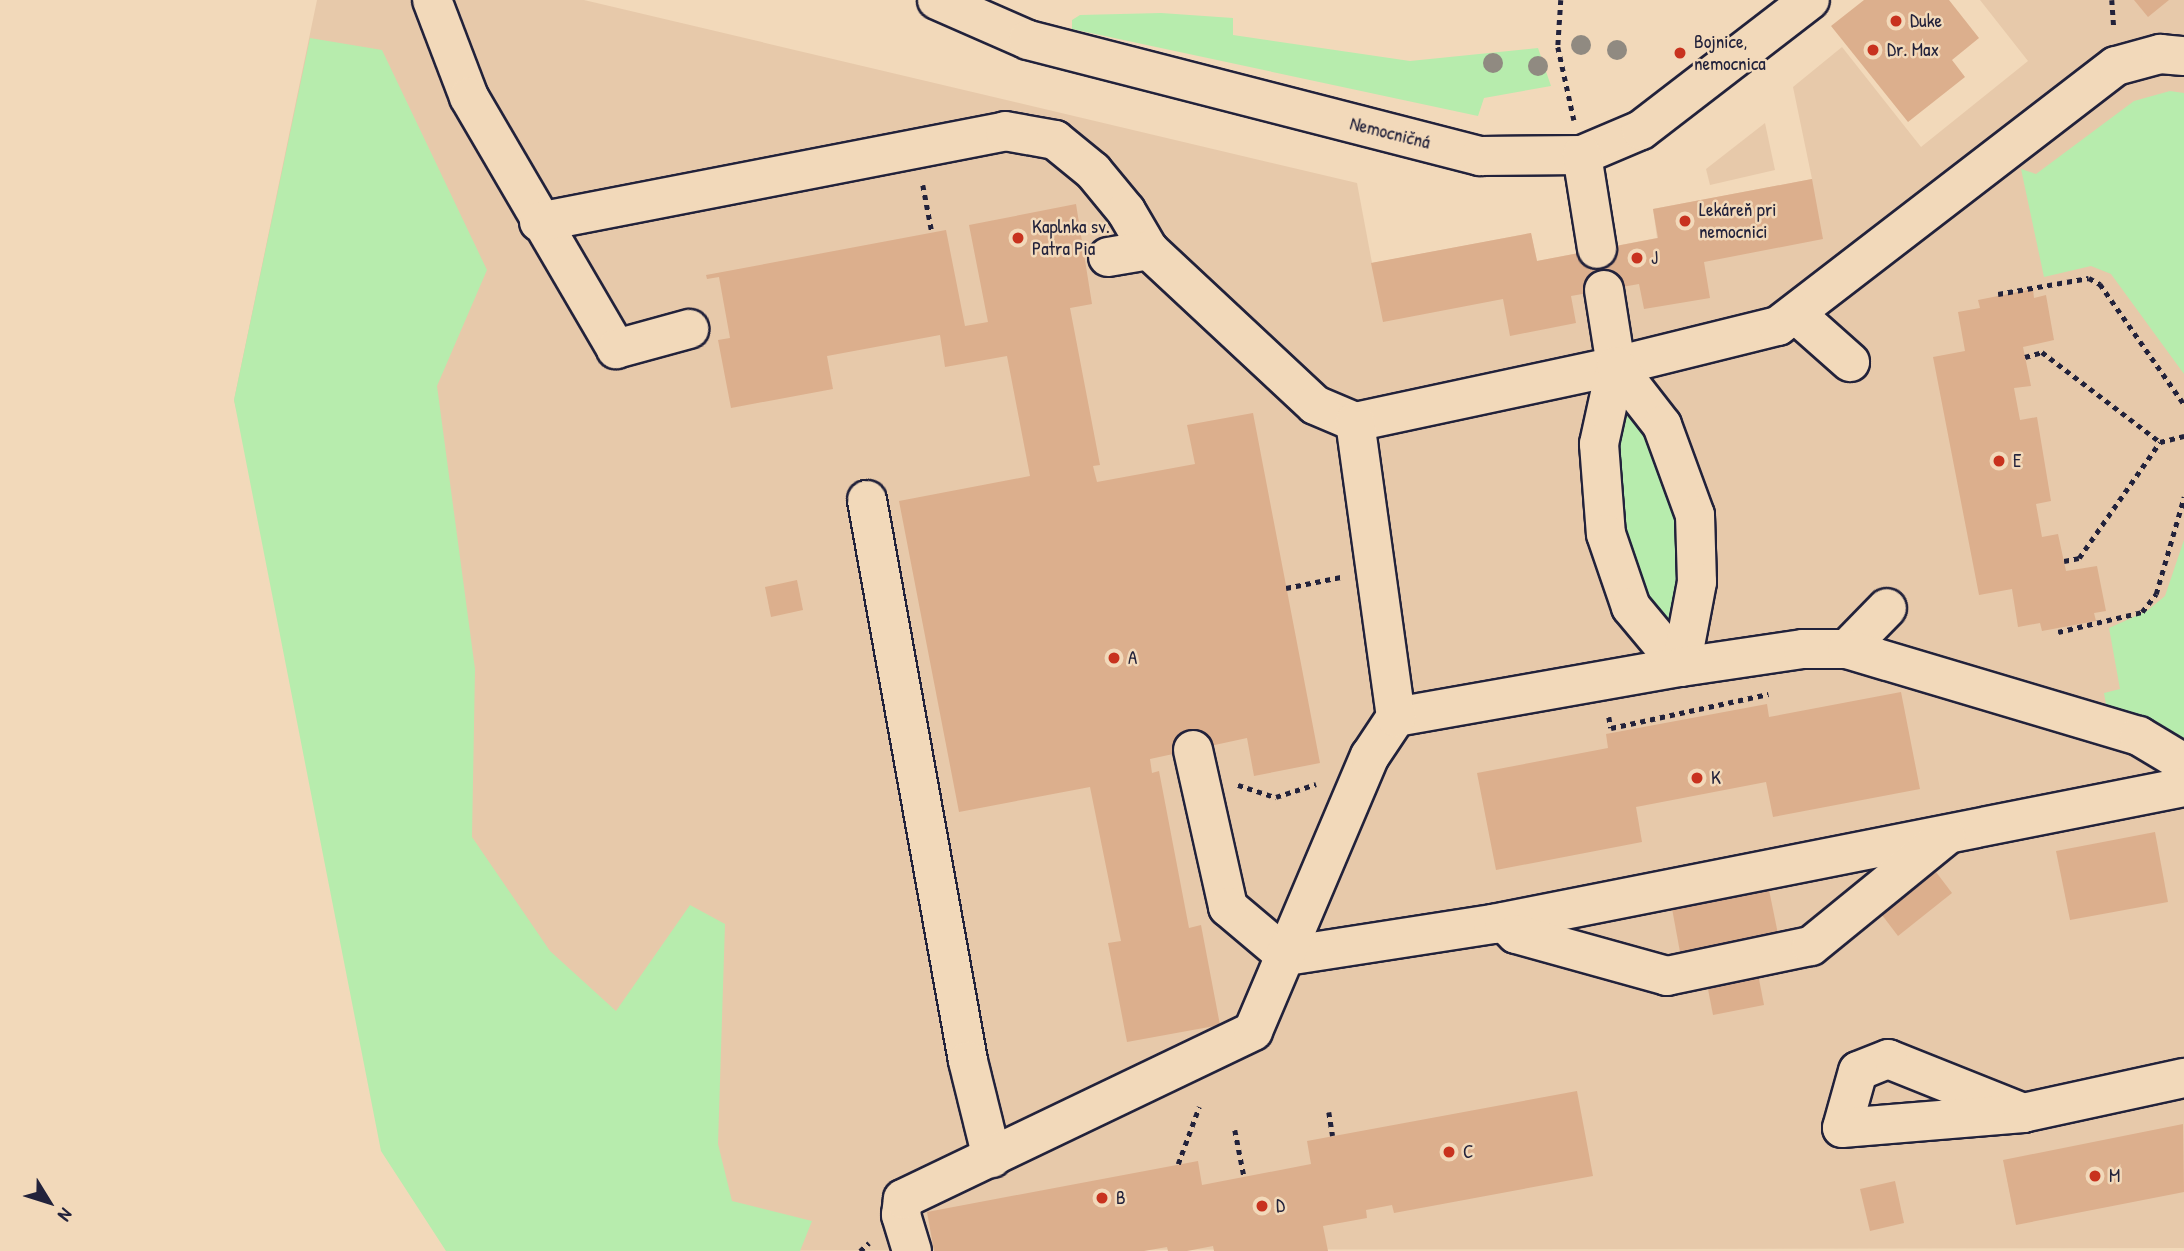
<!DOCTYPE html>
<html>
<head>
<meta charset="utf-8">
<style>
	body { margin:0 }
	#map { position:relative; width:2184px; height:1251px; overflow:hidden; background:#f2d9ba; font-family:"Patrick Hand",sans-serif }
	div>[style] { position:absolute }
	.built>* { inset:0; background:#e7c9aa }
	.green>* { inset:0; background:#b7ecad }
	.building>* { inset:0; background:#dcaf8d }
	.path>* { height:4.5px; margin-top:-2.25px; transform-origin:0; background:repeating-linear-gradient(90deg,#22223b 0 5px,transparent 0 10px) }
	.roads { filter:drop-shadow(2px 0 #22223b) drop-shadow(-2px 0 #22223b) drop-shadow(0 2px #22223b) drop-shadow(0 -2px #22223b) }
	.minor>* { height:38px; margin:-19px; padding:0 19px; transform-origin:19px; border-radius:19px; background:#f2d9ba }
	.trees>* { width:20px; height:20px; margin:-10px; border-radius:50%; background:#908a81 }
	.dots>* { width:19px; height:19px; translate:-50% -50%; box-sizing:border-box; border:4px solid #f2d9ba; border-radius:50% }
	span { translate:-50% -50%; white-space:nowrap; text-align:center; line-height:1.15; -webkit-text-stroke:5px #f2d9ba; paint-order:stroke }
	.poi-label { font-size:19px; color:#22223b }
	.left { translate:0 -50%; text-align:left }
	.street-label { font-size:19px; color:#22223b }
	.north { position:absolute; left:14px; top:1167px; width:70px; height:70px; -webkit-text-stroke:5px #f2d9ba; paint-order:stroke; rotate:128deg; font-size:19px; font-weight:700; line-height:28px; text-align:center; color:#22223b }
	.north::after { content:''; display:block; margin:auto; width:24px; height:32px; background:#22223b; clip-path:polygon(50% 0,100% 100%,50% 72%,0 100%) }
</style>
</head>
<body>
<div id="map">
	<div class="built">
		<i style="clip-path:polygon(317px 0,584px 0,1357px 183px,1372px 263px,1531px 233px,1537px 261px,1657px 238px,1653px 209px,1812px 179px,1793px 87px,1842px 47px,1921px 147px,2028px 61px,1980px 0,2184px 0,2184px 1248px,446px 1251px,234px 400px)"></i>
		<i style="clip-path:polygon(1765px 123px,1775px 170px,1710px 185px,1706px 169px)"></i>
	</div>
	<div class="green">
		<i style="clip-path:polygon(1161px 13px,1233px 18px,1233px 35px,1410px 61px,1538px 48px,1551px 86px,1484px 98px,1478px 116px,1072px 29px,1072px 20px,1080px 15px)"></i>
		<i style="clip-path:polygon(310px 38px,382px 50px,487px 270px,437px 386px,475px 669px,472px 837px,550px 951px,616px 1011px,690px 905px,725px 924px,718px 1144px,732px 1201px,812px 1221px,800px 1251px,446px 1251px,381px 1151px,234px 400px)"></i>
		<i style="clip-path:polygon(2170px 91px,2184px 93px,2184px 374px,2111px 274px,2091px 266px,2044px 277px,2021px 169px,2036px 174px,2134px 101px)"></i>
		<i style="clip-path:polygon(1626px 398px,1659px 443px,1681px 509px,1676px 642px,1636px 589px,1611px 453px)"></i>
		<i style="clip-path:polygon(2184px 540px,2184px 742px,2108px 716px,2104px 693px,2120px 689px,2109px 628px,2147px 611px,2165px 596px)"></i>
	</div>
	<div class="building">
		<i style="clip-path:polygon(1864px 0,1949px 0,1979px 38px,1952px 60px,1965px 77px,1908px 122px,1831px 26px)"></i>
		<i style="clip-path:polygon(2134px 0,2169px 0,2148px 17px)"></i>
		<i style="clip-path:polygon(1812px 179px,1823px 239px,1704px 262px,1710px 298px,1644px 309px,1639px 284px,1571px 296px,1576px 323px,1510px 336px,1503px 299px,1383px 322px,1371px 263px,1531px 233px,1537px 261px,1658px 238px,1653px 209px)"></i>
		<i style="clip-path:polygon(1076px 204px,1092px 304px,1070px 308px,1100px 465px,1093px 466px,1097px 482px,1195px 464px,1187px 425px,1253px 413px,1320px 763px,1254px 776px,1247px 738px,1150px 759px,1152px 773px,1159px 771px,1189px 928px,1201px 925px,1220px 1025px,1127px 1042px,1108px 943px,1121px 941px,1090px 787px,959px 812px,899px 501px,1030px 476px,1007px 356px,945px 367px,940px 335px,827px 356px,833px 389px,731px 408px,718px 340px,730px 338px,719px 277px,707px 279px,706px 275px,946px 230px,965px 326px,988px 322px,969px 225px)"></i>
		<i style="clip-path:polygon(2033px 289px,2034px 298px,2046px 295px,2054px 340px,2023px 347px,2031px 386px,2014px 388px,2020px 420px,2037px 417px,2051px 501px,2036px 504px,2042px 537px,2058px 534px,2066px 571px,2097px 566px,2106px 611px,2094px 613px,2096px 621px,2042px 631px,2040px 623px,2018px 627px,2012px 589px,1979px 595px,1933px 357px,1965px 351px,1958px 312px,1980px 308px,1978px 300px)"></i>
		<i style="clip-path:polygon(797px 580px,803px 610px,771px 617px,765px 587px)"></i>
		<i style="clip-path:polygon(1901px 692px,1920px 789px,1773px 817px,1766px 782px,1636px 807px,1642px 842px,1496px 870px,1477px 773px,1608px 748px,1606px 734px,1767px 704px,1769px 717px)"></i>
		<i style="clip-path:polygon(2155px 832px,2168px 902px,2070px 920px,2056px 851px)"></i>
		<i style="clip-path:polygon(1936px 872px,1952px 893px,1898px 936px,1882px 915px)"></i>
		<i style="clip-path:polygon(1768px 885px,1778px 934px,1680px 952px,1671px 903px)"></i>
		<i style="clip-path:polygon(1758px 974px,1764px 1005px,1713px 1015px,1707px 984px)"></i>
		<i style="clip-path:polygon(1577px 1091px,1593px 1176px,1394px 1213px,1392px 1205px,1366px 1210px,1367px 1218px,1323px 1226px,1328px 1251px,1214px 1251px,1213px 1246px,1187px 1251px,1168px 1251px,1167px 1247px,1144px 1251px,934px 1251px,927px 1212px,1198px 1161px,1202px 1185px,1311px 1164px,1307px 1141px)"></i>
		<i style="clip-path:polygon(2183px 1124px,2184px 1192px,2016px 1225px,2003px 1160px)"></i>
		<i style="clip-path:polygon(1895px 1181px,1904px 1223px,1870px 1231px,1860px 1189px)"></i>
	</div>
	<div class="path">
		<i style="left:1561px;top:0;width:47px;rotate:93.7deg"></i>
		<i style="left:1558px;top:47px;width:75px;rotate:77.6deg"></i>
		<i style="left:2112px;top:0;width:27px;rotate:86deg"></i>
		<i style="left:923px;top:185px;width:48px;rotate:79.2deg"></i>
		<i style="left:1998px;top:294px;width:92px;rotate:-10deg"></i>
		<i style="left:2089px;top:278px;width:13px;rotate:29deg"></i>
		<i style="left:2100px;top:284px;width:146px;rotate:55deg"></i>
		<i style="left:2025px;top:357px;width:18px;rotate:-16deg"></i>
		<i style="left:2042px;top:352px;width:148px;rotate:37.3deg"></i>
		<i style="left:2160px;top:442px;width:25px;rotate:-14deg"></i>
		<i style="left:2064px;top:561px;width:15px;rotate:-11deg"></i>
		<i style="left:2079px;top:558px;width:141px;rotate:-55.1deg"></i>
		<i style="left:1286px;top:588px;width:56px;rotate:-11.3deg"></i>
		<i style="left:2058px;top:632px;width:86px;rotate:-13.4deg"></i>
		<i style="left:2142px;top:612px;width:23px;rotate:-52deg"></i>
		<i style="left:2156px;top:594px;width:101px;rotate:-73.9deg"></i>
		<i style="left:1609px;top:717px;width:11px;rotate:80deg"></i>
		<i style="left:1611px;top:728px;width:161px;rotate:-12.2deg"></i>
		<i style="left:1238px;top:785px;width:40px;rotate:18deg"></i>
		<i style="left:1276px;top:797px;width:42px;rotate:-18deg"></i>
		<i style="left:1329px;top:1112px;width:24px;rotate:81deg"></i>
		<i style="left:1235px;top:1130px;width:47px;rotate:78.9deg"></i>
		<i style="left:1178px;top:1164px;width:61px;rotate:-69.8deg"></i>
		<i style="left:860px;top:1251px;width:12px;rotate:-42deg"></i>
	</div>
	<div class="roads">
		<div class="minor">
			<i style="left:432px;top:0;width:104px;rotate:69.1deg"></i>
			<i style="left:469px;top:97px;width:292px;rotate:59.7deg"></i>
			<i style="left:616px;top:349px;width:76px;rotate:-15.3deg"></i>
			<i style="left:937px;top:0;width:99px;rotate:23.7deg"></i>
			<i style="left:1028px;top:40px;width:467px;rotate:14.4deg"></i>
			<i style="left:1480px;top:156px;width:102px;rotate:-0.6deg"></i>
			<i style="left:1582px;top:155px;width:64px;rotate:-23deg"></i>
			<i style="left:1641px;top:130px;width:213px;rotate:-37.6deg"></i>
			<i style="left:1582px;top:155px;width:95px;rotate:80.9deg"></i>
			<i style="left:539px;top:222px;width:475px;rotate:-11deg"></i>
			<i style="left:1005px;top:131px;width:51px;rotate:10.2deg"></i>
			<i style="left:1055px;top:140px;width:49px;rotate:39.2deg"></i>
			<i style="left:1093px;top:171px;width:52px;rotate:50.5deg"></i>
			<i style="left:1126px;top:211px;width:45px;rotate:59.5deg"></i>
			<i style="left:1108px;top:257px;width:42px;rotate:-9.7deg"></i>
			<i style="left:1149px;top:250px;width:227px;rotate:43deg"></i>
			<i style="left:1315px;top:405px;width:43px;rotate:23deg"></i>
			<i style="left:1355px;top:422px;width:267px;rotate:-12.1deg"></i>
			<i style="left:1616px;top:366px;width:167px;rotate:-13.9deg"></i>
			<i style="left:1778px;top:326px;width:426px;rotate:-37.6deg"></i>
			<i style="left:2116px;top:66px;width:46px;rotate:-15.3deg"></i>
			<i style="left:2160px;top:54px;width:24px;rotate:5deg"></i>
			<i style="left:1604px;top:290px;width:77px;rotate:81deg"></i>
			<i style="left:1616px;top:366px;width:80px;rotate:102.3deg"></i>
			<i style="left:1599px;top:444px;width:90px;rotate:85.6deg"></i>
			<i style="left:1606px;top:534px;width:77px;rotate:71.1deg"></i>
			<i style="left:1631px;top:607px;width:78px;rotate:50.2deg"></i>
			<i style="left:1797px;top:315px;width:71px;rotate:41.6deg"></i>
			<i style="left:1616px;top:366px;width:75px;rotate:52.1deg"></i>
			<i style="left:1662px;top:425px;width:96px;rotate:69.9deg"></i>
			<i style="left:1695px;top:515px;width:67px;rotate:88.3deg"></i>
			<i style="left:1697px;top:582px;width:86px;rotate:100.7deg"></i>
			<i style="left:867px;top:500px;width:570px;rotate:79.79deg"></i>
			<i style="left:968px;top:1061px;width:100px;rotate:76.1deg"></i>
			<i style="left:1847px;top:649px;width:57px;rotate:-45.7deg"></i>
			<i style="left:1396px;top:717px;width:289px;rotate:-10deg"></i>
			<i style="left:1681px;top:667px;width:123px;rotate:-8.4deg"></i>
			<i style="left:1803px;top:649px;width:44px"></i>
			<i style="left:1847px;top:649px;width:305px;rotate:16.6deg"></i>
			<i style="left:2139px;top:736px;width:52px;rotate:31deg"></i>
			<i style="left:1193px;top:750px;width:161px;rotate:77.4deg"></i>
			<i style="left:1228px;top:907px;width:76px;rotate:40.2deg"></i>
			<i style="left:1286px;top:956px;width:209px;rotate:-8.8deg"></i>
			<i style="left:1493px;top:924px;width:704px;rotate:-11.21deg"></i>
			<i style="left:1504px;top:922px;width:17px;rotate:45deg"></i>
			<i style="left:1516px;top:934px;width:157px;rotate:15.5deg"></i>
			<i style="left:1667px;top:976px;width:147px;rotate:-11.8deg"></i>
			<i style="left:1811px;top:946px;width:174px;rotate:-39.2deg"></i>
			<i style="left:2023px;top:1113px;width:145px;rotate:-158.2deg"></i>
			<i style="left:1888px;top:1059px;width:32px;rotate:158deg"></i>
			<i style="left:1858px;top:1071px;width:59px;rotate:105.7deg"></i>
			<i style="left:1842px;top:1128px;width:182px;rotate:-4.7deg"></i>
			<i style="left:2023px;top:1113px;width:165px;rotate:-12.3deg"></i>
			<i style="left:912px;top:1251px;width:38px;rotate:-107deg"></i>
			<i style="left:901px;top:1215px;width:16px;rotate:-83deg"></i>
			<i style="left:903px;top:1199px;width:388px;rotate:-25.6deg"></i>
			<i style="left:1253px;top:1031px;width:299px;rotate:-67deg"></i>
			<i style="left:1370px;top:756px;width:47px;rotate:-56.3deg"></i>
			<i style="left:1396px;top:717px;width:298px;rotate:-97.9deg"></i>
		</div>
	</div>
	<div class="trees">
		<i style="left:1581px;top:45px"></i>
		<i style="left:1617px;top:50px"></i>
		<i style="left:1493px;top:63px"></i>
		<i style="left:1538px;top:66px"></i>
	</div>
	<div class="dots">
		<i style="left:1896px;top:21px;background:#c8321e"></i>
		<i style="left:1873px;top:50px;background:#c8321e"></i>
		<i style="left:1680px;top:53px;background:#c8321e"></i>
		<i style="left:1685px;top:221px;background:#c8321e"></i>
		<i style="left:1018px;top:238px;background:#c8321e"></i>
		<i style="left:1637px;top:258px;background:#c8321e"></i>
		<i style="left:1999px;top:461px;background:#c8321e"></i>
		<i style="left:1114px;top:658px;background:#c8321e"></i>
		<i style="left:1697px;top:778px;background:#c8321e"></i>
		<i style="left:1449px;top:1152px;background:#c8321e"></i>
		<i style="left:2095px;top:1176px;background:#c8321e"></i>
		<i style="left:1102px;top:1198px;background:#c8321e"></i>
		<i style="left:1262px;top:1206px;background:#c8321e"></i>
	</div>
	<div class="poi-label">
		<span class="left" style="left:1910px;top:21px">Duke</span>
		<span class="left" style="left:1694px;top:53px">Bojnice,<br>nemocnica</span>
		<span class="left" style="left:1887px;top:50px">Dr. Max</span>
		<span class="left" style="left:1699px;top:221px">Lekáreň pri<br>nemocnici</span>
		<span class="left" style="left:1032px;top:238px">Kaplnka sv.<br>Patra Pia</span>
		<span class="left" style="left:1651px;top:258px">J</span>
		<span class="left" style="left:2013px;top:461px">E</span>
		<span class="left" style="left:1128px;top:658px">A</span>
		<span class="left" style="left:1711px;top:778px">K</span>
		<span class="left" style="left:1463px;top:1152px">C</span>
		<span class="left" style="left:2109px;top:1176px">M</span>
		<span class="left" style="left:1116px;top:1198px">B</span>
		<span class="left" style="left:1276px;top:1206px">D</span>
	</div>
	<div class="street-label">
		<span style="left:1390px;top:133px;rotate:14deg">Nemocničná</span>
	</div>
	<div class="north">N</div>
</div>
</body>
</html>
